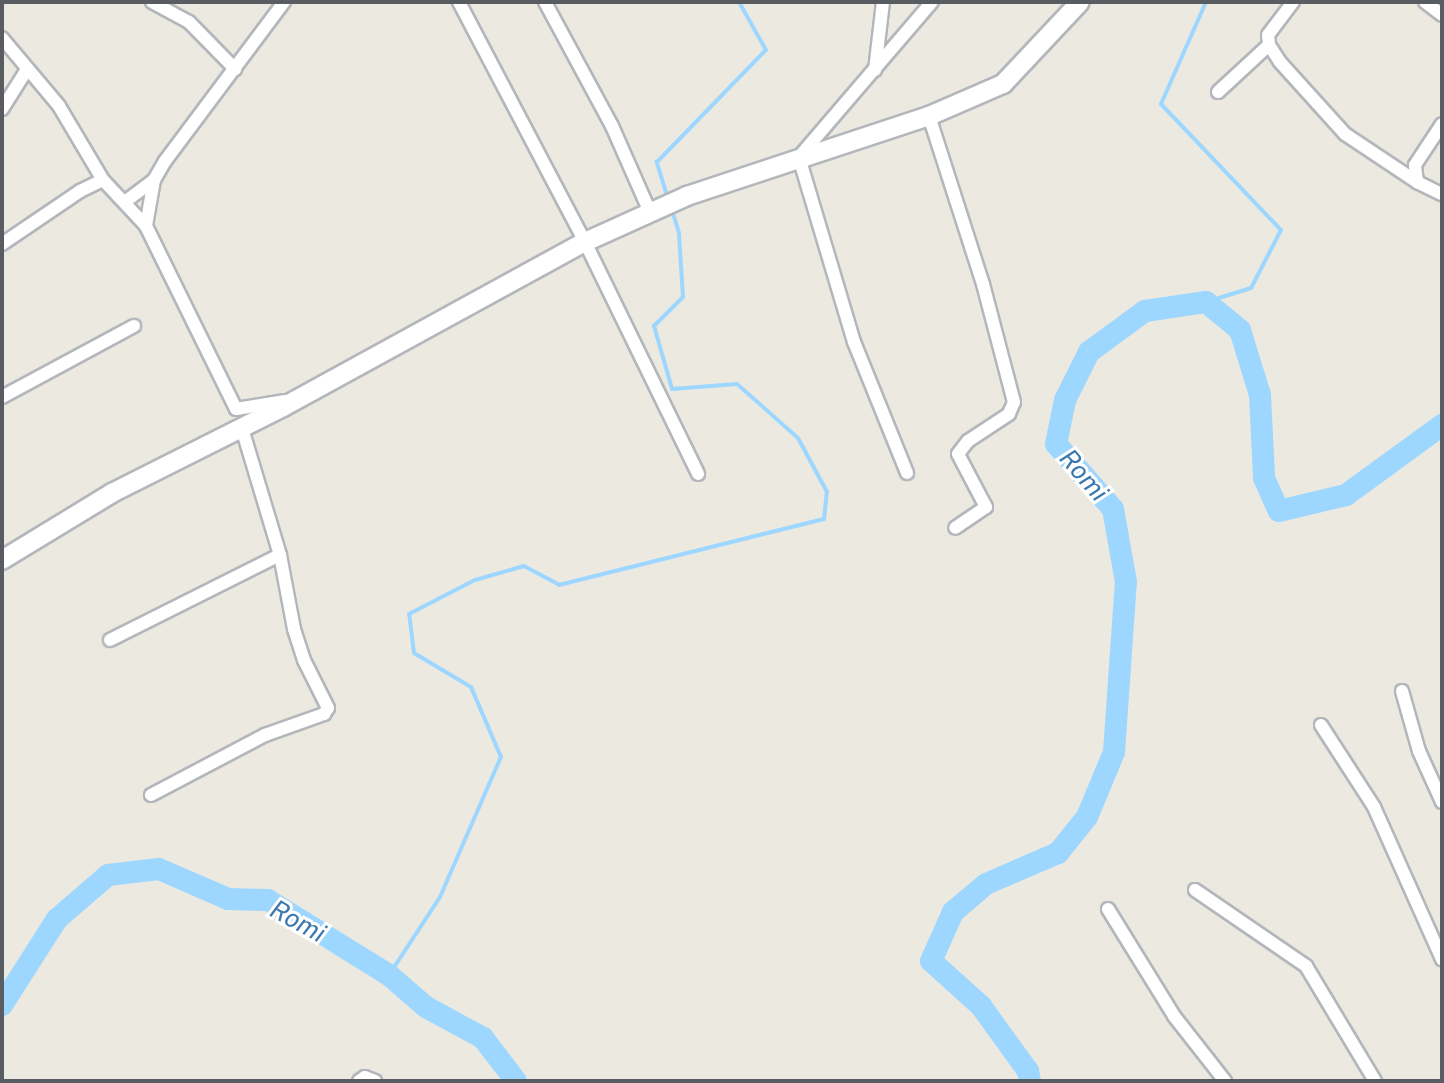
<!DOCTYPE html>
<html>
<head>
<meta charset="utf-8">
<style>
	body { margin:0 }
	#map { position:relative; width:1444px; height:1083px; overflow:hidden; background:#ece9e0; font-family:"Public Sans",sans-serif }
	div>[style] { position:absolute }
	.stream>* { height:4px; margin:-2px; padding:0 2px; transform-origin:2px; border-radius:2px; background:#9dd7ff }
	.river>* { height:22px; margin:-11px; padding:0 11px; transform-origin:11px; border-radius:11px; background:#9dd7ff }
	.roads { filter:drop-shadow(2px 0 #b3b7bb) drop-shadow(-2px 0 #b3b7bb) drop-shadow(0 2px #b3b7bb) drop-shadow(0 -2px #b3b7bb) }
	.street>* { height:12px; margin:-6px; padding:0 6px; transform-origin:6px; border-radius:6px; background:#fff }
	.secondary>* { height:18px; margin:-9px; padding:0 9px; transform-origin:9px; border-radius:9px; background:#fff }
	span { translate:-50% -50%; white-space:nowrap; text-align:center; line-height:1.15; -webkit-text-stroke:6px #fff; paint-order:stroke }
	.water-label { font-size:26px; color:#3c78b0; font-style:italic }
	.frame { position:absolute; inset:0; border:4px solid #595d61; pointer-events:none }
</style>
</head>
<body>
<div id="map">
	<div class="stream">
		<i style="left:1206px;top:2px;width:111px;rotate:113.8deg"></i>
		<i style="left:1161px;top:104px;width:174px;rotate:46.4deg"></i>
		<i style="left:1281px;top:230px;width:65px;rotate:117.3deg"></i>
		<i style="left:1251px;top:288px;width:47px;rotate:162.7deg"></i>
		<i style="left:668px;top:199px;width:39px;rotate:-107deg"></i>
		<i style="left:657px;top:162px;width:156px;rotate:-45.8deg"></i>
		<i style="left:766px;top:50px;width:55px;rotate:-119.4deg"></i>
		<i style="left:389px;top:975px;width:93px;rotate:-56.8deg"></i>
		<i style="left:440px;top:897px;width:153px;rotate:-66.5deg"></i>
		<i style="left:501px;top:757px;width:76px;rotate:-113.2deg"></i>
		<i style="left:471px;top:687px;width:66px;rotate:-149.2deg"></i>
		<i style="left:414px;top:653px;width:39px;rotate:-97deg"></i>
		<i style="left:409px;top:614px;width:74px;rotate:-27.3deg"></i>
		<i style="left:475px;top:580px;width:51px;rotate:-15.9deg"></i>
		<i style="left:524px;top:566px;width:40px;rotate:28deg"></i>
		<i style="left:559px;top:585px;width:273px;rotate:-14deg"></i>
		<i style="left:824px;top:519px;width:27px;rotate:-84deg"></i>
		<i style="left:827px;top:492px;width:61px;rotate:-118.2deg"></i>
		<i style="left:798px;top:438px;width:81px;rotate:-138.5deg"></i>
		<i style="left:737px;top:384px;width:65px;rotate:175.6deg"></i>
		<i style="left:672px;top:389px;width:66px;rotate:-105.9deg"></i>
		<i style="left:654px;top:326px;width:41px;rotate:-45deg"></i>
		<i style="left:683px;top:297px;width:64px;rotate:-93.6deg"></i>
		<i style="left:679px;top:233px;width:27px;rotate:-107deg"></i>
	</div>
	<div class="river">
		<i style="left:2px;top:1005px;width:102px;rotate:-57.4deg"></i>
		<i style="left:57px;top:919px;width:67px;rotate:-40.8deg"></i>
		<i style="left:108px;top:875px;width:51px;rotate:-6.7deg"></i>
		<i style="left:159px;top:869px;width:75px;rotate:23.5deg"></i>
		<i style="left:228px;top:899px;width:40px;rotate:1.4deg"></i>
		<i style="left:268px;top:900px;width:142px;rotate:31.8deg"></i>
		<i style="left:389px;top:975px;width:49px;rotate:40.9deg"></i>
		<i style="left:426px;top:1007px;width:65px;rotate:28.5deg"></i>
		<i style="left:483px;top:1038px;width:54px;rotate:52.5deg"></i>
		<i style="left:1030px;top:1081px;width:10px;rotate:-101deg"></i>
		<i style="left:1028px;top:1071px;width:80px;rotate:-125.9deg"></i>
		<i style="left:981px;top:1006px;width:67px;rotate:-138deg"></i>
		<i style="left:931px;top:961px;width:54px;rotate:-65.8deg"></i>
		<i style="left:953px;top:912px;width:43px;rotate:-40.3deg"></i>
		<i style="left:986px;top:884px;width:78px;rotate:-23.3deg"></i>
		<i style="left:1058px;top:853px;width:46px;rotate:-51.1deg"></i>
		<i style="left:1087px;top:817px;width:70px;rotate:-67.4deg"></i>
		<i style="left:1114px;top:752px;width:170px;rotate:-86deg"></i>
		<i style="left:1126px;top:582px;width:74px;rotate:-100.1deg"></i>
		<i style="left:1113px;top:509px;width:86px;rotate:-131.2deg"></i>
		<i style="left:1056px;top:444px;width:45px;rotate:-78.4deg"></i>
		<i style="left:1065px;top:400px;width:54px;rotate:-63.4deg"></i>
		<i style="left:1089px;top:352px;width:69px;rotate:-36.2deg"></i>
		<i style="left:1145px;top:311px;width:62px;rotate:-8.4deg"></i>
		<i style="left:1206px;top:302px;width:44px;rotate:39.5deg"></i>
		<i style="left:1240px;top:330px;width:68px;rotate:72.9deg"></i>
		<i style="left:1260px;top:395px;width:83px;rotate:87.2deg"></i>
		<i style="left:1264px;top:478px;width:36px;rotate:66deg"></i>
		<i style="left:1279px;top:511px;width:69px;rotate:-13.4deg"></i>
		<i style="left:1346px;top:495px;width:119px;rotate:-36.1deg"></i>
	</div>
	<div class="roads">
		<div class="street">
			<i style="left:152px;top:2px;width:42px;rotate:28.4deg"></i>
			<i style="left:189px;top:22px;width:66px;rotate:45.6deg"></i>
			<i style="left:284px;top:2px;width:199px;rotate:126.8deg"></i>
			<i style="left:165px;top:161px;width:22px;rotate:120deg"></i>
			<i style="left:154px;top:180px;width:47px;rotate:99.9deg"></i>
			<i style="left:146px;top:226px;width:204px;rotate:63.8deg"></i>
			<i style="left:236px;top:409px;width:50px;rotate:-9.3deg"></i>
			<i style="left:459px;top:2px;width:271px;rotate:62.3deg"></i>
			<i style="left:585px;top:242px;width:258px;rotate:64deg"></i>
			<i style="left:545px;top:2px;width:141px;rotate:61.6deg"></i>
			<i style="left:612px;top:126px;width:94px;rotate:66.2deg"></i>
			<i style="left:1293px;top:2px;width:41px;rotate:127.1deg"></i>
			<i style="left:1268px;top:35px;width:10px;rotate:84deg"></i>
			<i style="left:1269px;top:45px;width:20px;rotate:57deg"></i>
			<i style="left:1280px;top:62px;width:97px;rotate:47.9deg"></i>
			<i style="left:1345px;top:134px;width:87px;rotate:33.7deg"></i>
			<i style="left:1417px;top:182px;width:28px;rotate:26deg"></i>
			<i style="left:1425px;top:2px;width:21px;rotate:37deg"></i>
			<i style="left:2px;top:38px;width:89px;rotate:50deg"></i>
			<i style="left:59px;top:106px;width:86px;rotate:59.3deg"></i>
			<i style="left:103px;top:180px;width:63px;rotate:46.9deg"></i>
			<i style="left:875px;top:70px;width:68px;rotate:-83.3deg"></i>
			<i style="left:1218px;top:92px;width:69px;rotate:-42.7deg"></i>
			<i style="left:2px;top:109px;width:45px;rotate:-57.7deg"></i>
			<i style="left:929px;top:116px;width:176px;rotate:72.2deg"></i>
			<i style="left:983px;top:284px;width:122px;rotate:75.3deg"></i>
			<i style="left:1014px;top:402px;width:13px;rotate:113deg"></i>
			<i style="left:1009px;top:414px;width:49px;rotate:146.6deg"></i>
			<i style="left:968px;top:441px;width:16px;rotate:128deg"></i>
			<i style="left:958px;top:454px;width:60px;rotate:62.2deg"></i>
			<i style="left:986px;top:507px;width:37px;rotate:146deg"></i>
			<i style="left:1417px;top:182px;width:17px;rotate:-97deg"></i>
			<i style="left:1415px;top:165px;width:49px;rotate:-56.6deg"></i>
			<i style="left:126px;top:201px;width:35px;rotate:-37deg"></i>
			<i style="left:2px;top:244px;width:94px;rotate:-34.2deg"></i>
			<i style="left:80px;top:191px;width:25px;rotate:-26deg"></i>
			<i style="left:2px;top:397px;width:150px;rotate:-28.3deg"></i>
			<i style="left:907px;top:473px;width:141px;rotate:-112deg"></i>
			<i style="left:854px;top:342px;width:193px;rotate:-106.6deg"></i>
			<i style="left:799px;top:157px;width:204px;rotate:-49.4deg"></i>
			<i style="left:110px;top:640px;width:190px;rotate:-26.6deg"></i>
			<i style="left:1402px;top:691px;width:62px;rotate:74.2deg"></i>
			<i style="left:1419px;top:751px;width:56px;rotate:65.7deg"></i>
			<i style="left:1321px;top:725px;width:98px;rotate:57.1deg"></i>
			<i style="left:1374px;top:807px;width:167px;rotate:65.9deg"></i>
			<i style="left:151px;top:795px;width:129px;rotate:-27.8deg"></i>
			<i style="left:265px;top:735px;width:63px;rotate:-19.6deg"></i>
			<i style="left:324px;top:714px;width:7px;rotate:-56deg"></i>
			<i style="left:328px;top:708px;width:54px;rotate:-116.6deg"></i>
			<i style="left:304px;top:660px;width:33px;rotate:-108deg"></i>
			<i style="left:294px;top:629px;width:75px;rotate:-100.7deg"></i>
			<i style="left:280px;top:555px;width:133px;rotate:-106.7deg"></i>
			<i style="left:1195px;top:890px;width:135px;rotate:34.4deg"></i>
			<i style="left:1306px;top:966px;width:134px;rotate:59deg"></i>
			<i style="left:1108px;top:909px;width:126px;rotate:58.3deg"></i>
			<i style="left:1174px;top:1016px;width:83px;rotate:51.9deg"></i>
			<i style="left:359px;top:1081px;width:7px;rotate:-34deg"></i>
			<i style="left:365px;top:1077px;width:11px;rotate:22deg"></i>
		</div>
		<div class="secondary">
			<i style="left:2px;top:560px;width:129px;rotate:-31.3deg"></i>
			<i style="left:112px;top:493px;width:191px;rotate:-26.7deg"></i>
			<i style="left:283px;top:407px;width:344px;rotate:-28.7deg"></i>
			<i style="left:585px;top:242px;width:112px;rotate:-24.3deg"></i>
			<i style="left:687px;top:196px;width:255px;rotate:-18.3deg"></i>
			<i style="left:929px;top:116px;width:81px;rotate:-23.4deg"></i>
			<i style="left:1003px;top:84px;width:112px;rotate:-46.8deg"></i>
		</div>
	</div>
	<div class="water-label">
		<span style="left:1084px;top:475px;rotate:49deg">Romi</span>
		<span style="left:298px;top:921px;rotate:29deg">Romi</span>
	</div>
	<div class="frame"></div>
</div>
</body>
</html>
